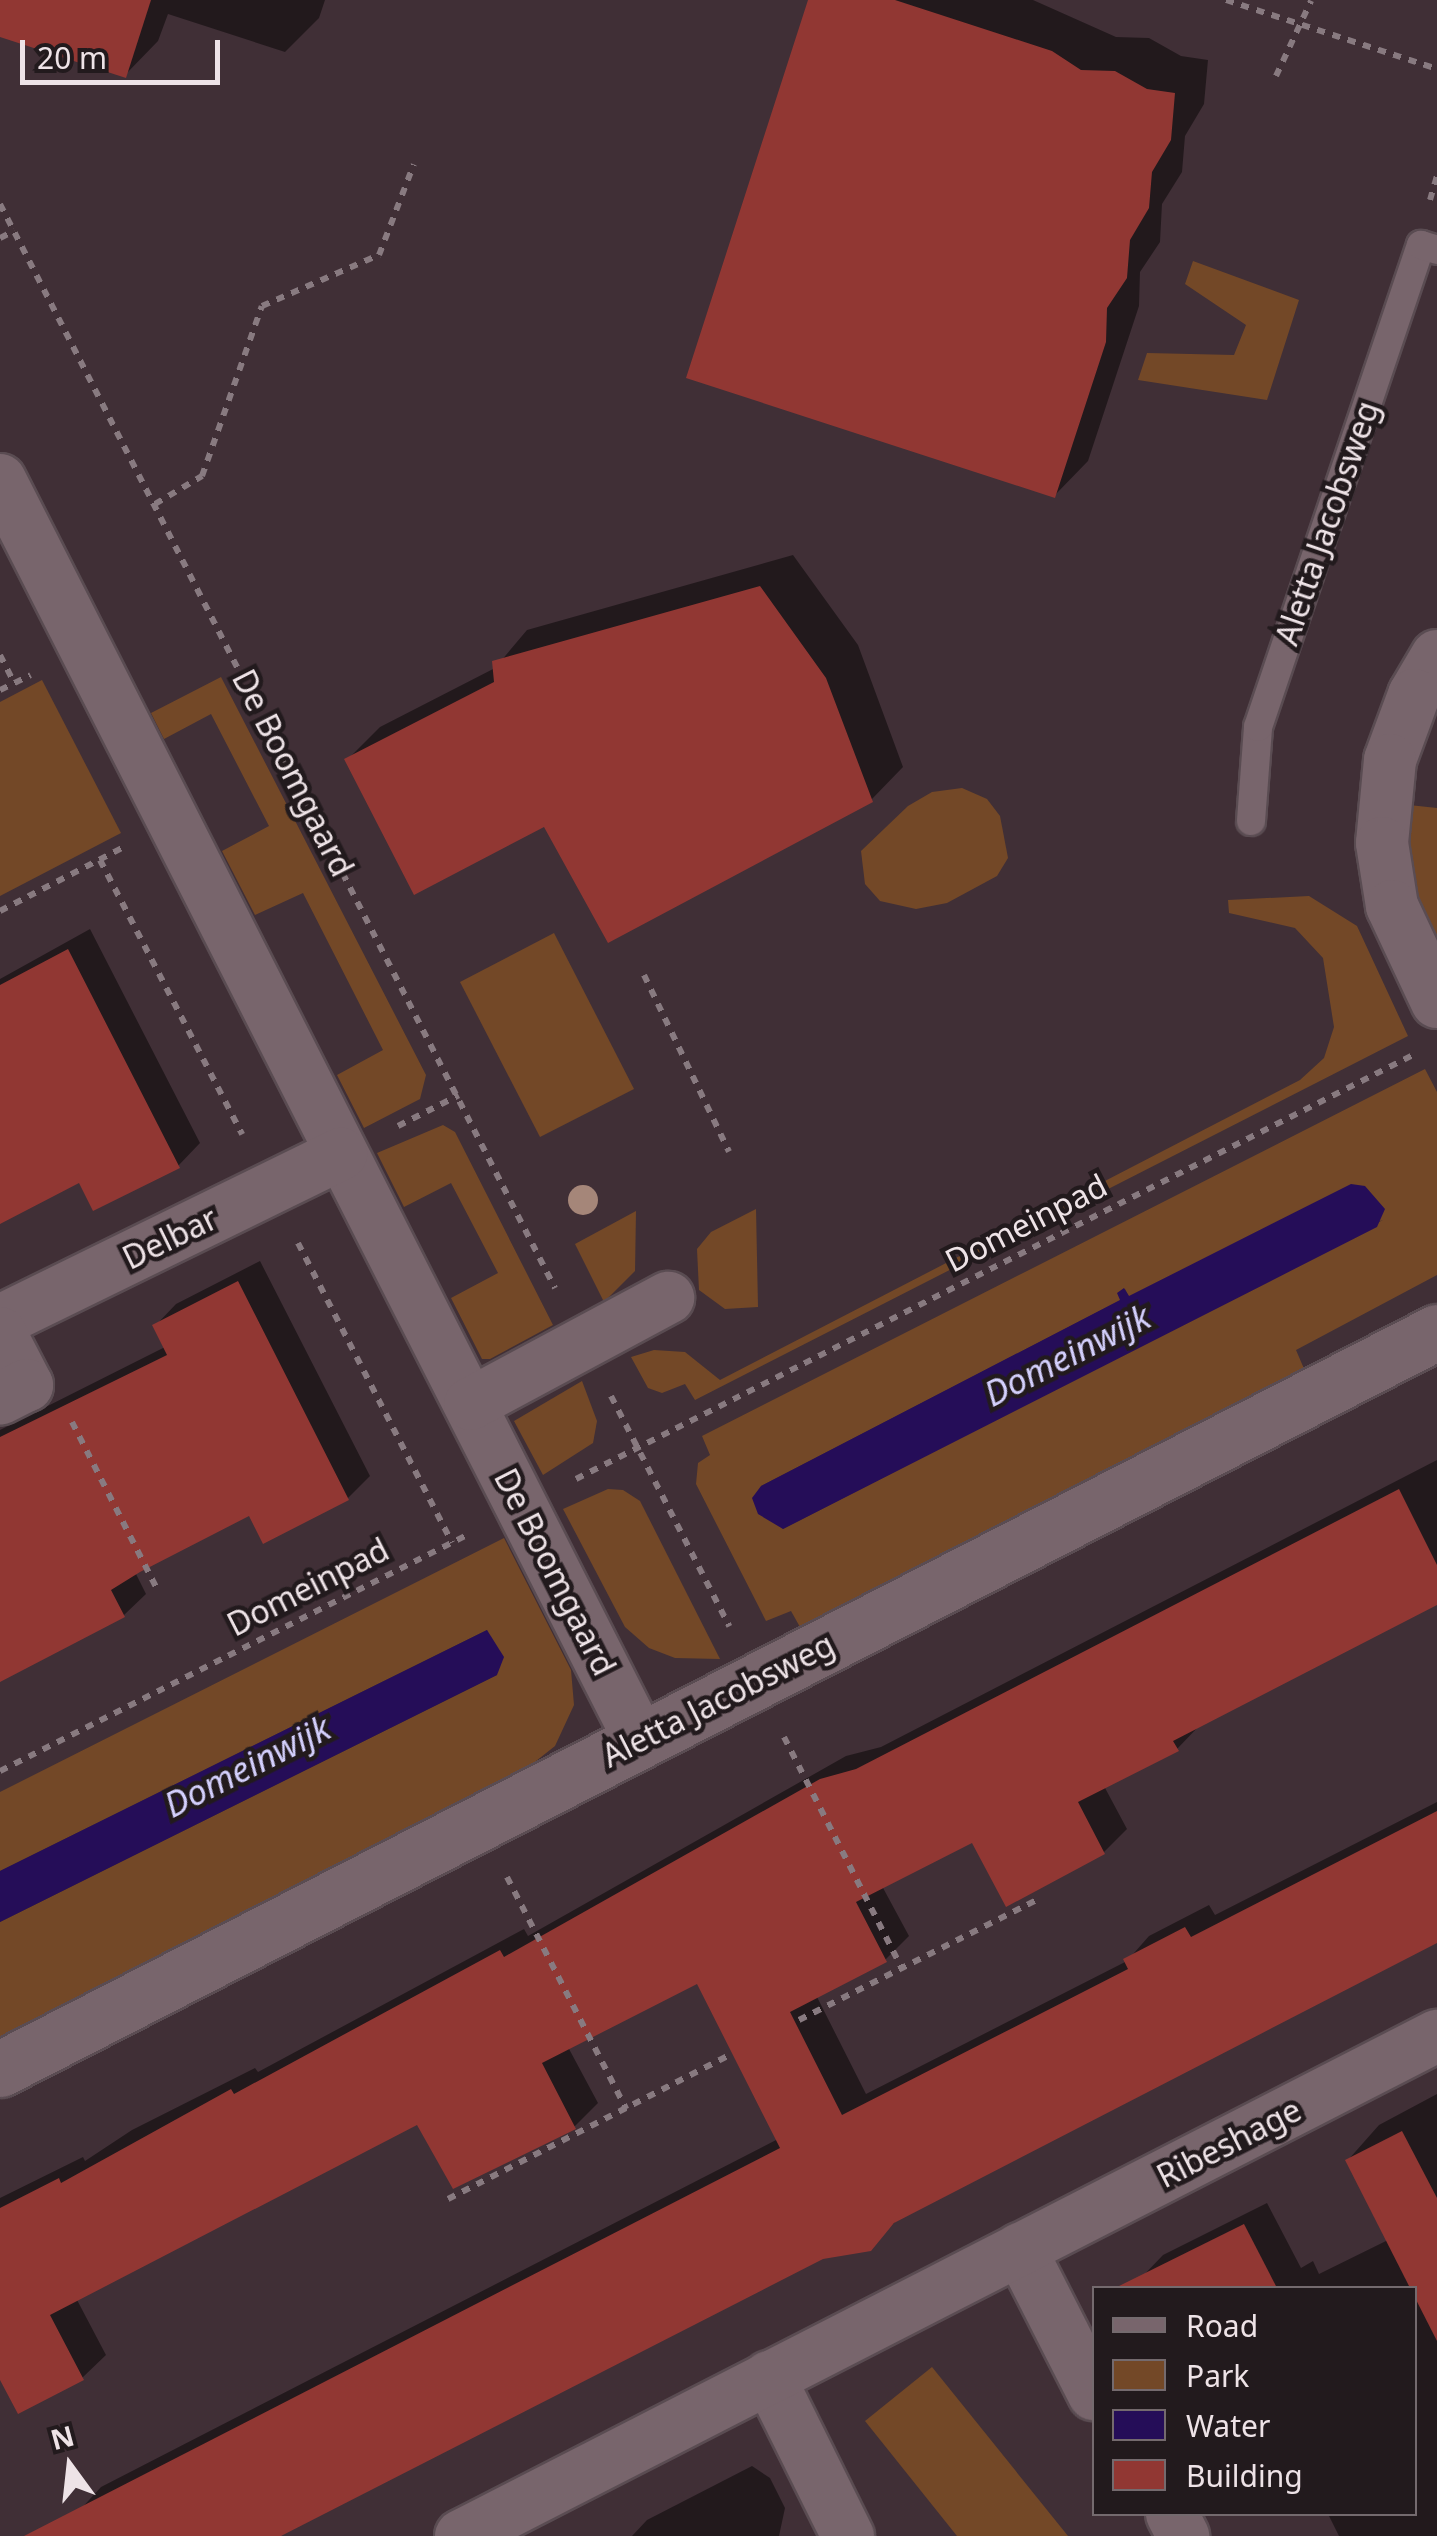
<!DOCTYPE html>
<html>
<head>
<meta charset="utf-8">
<style>
	body { margin:0 }
	#map { position:relative; width:1437px; height:2536px; overflow:hidden; background:#402f36; font-family:"Noto Sans",sans-serif }
	div>[style] { position:absolute }
	.green>* { inset:0; background:#734827 }
	.water>* { inset:0; background:#250d58 }
	.shadow>* { inset:0; background:#0007 }
	.building>* { inset:0; background:#913733 }
	.path>* { height:6px; margin-top:-3px; transform-origin:0; background:repeating-linear-gradient(90deg,#887a80 0 8px,transparent 0 16px) }
	.roads { filter:drop-shadow(2px 0 #5a4c52) drop-shadow(-2px 0 #5a4c52) drop-shadow(0 2px #5a4c52) drop-shadow(0 -2px #5a4c52) }
	.lane>* { height:28px; margin:-14px; padding:0 14px; transform-origin:14px; border-radius:14px; background:#78656c }
	.street>* { height:52px; margin:-26px; padding:0 26px; transform-origin:26px; border-radius:26px; background:#78656c }
	.secondary>* { height:55px; margin:-27.5px; padding:0 27.5px; transform-origin:27.5px; border-radius:27.5px; background:#78656c }
	.trees>* { width:30px; height:30px; margin:-15px; border-radius:50%; background:#a58679 }
	span { translate:-50% -50%; white-space:nowrap; text-align:center; line-height:1.15; -webkit-text-stroke:9px #221a1d; paint-order:stroke }
	.street-label { font-size:32px; color:#eee3e7 }
	.water-label { font-size:35px; color:#d4d0fd; font-style:italic }
	.legend { position:absolute; left:1092px; top:2286px; width:325px; height:230px; box-sizing:border-box; background:#221a1d; border:2px solid #746a6e; margin:0; padding:12px 18px; list-style:none; font-size:30px; color:#eee3e7 }
	.legend li { display:flex; align-items:center; gap:20px; height:50px }
	.legend b { width:50px; border:2px solid #746a6e }
	.north { position:absolute; left:20px; top:2416px; width:100px; height:100px; -webkit-text-stroke:8px #221a1d; paint-order:stroke; rotate:345deg; font-size:28px; font-weight:700; line-height:40px; text-align:center; color:#eee3e7 }
	.north::after { content:''; display:block; margin:auto; width:35px; height:45px; background:#eee3e7; clip-path:polygon(50% 0,100% 100%,50% 72%,0 100%) }
	.scale { position:absolute; left:20px; top:40px; width:200px; height:45px; box-sizing:border-box; border:5px solid #eee3e7; border-top:0; padding-left:12px; font-size:30px; line-height:35px; white-space:nowrap; color:#eee3e7; -webkit-text-stroke:8px #221a1d; paint-order:stroke }
</style>
</head>
<body>
<div id="map">
	<div class="green">
		<i style="clip-path:polygon(1193px 261px,1299px 300px,1267px 400px,1138px 380px,1147px 353px,1234px 355px,1246px 325px,1185px 284px)"></i>
		<i style="clip-path:polygon(221px 677px,426px 1075px,420px 1099px,364px 1128px,337px 1075px,383px 1050px,303px 893px,255px 915px,222px 851px,269px 826px,211px 714px,164px 739px,151px 713px)"></i>
		<i style="clip-path:polygon(42px 680px,121px 833px,0 896px,0 702px)"></i>
		<i style="clip-path:polygon(962px 788px,987px 799px,1000px 816px,1008px 858px,997px 876px,947px 903px,916px 909px,880px 901px,865px 884px,861px 851px,908px 806px,932px 792px)"></i>
		<i style="clip-path:polygon(1409px 805px,1437px 808px,1437px 945px,1418px 905px,1408px 848px)"></i>
		<i style="clip-path:polygon(1309px 896px,1357px 926px,1408px 1036px,695px 1400px,685px 1384px,662px 1393px,648px 1388px,631px 1357px,654px 1350px,685px 1352px,720px 1380px,1300px 1080px,1324px 1058px,1334px 1027px,1323px 958px,1295px 928px,1229px 913px,1228px 900px)"></i>
		<i style="clip-path:polygon(554px 933px,634px 1089px,540px 1137px,460px 982px)"></i>
		<i style="clip-path:polygon(evenodd,1425px 1069px,1437px 1092px,1437px 1275px,1296px 1350px,1305px 1371px,800px 1627px,791px 1611px,766px 1621px,696px 1484px,698px 1463px,710px 1455px,702px 1436px,1425px 1069px,1383px 1220px,783px 1529px,761px 1486px,1121px 1300px,1125px 1289px,1129px 1297px,1383px 1220px)"></i>
		<i style="clip-path:polygon(443px 1125px,455px 1132px,553px 1325px,490px 1359px,482px 1359px,451px 1298px,498px 1273px,451px 1183px,404px 1207px,377px 1153px)"></i>
		<i style="clip-path:polygon(756px 1209px,758px 1307px,725px 1309px,699px 1290px,697px 1249px,711px 1232px)"></i>
		<i style="clip-path:polygon(636px 1211px,635px 1271px,604px 1302px,575px 1244px)"></i>
		<i style="clip-path:polygon(582px 1381px,597px 1421px,593px 1443px,543px 1475px,514px 1421px)"></i>
		<i style="clip-path:polygon(608px 1489px,623px 1490px,640px 1501px,720px 1659px,675px 1658px,649px 1648px,625px 1627px,563px 1509px)"></i>
		<i style="clip-path:polygon(504px 1538px,571px 1670px,574px 1705px,555px 1746px,531px 1765px,0 2038px,0 1922px,497px 1675px,487px 1630px,0 1871px,0 1792px)"></i>
		<i style="clip-path:polygon(932px 2367px,1068px 2536px,957px 2536px,865px 2421px)"></i>
	</div>
	<div class="water">
		<i style="clip-path:polygon(1351px 1184px,1365px 1186px,1385px 1209px,1377px 1227px,783px 1529px,758px 1514px,752px 1498px,761px 1486px,1120px 1300px,1117px 1293px,1124px 1288px,1129px 1296px)"></i>
		<i style="clip-path:polygon(487px 1630px,504px 1657px,497px 1675px,0 1922px,0 1871px)"></i>
	</div>
	<div class="shadow">
		<i style="clip-path:polygon(26px 0,325px 0,319px 18px,285px 52px,168px 14px,158px 41px,125px 75px)"></i>
		<i style="clip-path:polygon(811px 0,1033px 0,1116px 37px,1149px 38px,1181px 56px,1208px 60px,1204px 104px,1185px 136px,1182px 172px,1162px 204px,1160px 242px,1140px 272px,1139px 306px,1088px 461px,1055px 495px)"></i>
		<i style="clip-path:polygon(793px 555px,858px 645px,903px 767px,871px 800px,545px 823px,348px 759px,380px 727px,495px 668px,527px 630px)"></i>
		<i style="clip-path:polygon(90px 929px,200px 1143px,178px 1166px,80px 1180px,0 1221px,0 979px)"></i>
		<i style="clip-path:polygon(260px 1261px,370px 1476px,348px 1498px,264px 1540px,250px 1512px,135px 1572px,146px 1594px,124px 1615px,0 1679px,0 1430px,165px 1347px,155px 1326px,176px 1304px)"></i>
		<i style="clip-path:polygon(1437px 1460px,1437px 1603px,1200px 1725px,1177px 1749px,1104px 1786px,1127px 1829px,1104px 1852px,973px 1840px,882px 1886px,909px 1936px,885px 1960px,816px 1995px,866px 2094px,1127px 1961px,1149px 1936px,1209px 1905px,1215px 1915px,1437px 1802px,1437px 1942px,900px 2217px,869px 2249px,822px 2257px,277px 2536px,56px 2536px,101px 2487px,778px 2139px,698px 1981px,568px 2047px,598px 2103px,575px 2126px,454px 2186px,418px 2121px,76px 2298px,106px 2355px,82px 2378px,0 2374px,0 2198px,83px 2157px,85px 2161px,132px 2130px,255px 2068px,258px 2072px,524px 1929px,528px 1936px,846px 1756px,881px 1747px)"></i>
		<i style="clip-path:polygon(1437px 2094px,1437px 2536px,1339px 2536px,1328px 2514px,1414px 2514px,1414px 2288px,1139px 2288px,1140px 2279px,1163px 2255px,1267px 2203px,1301px 2268px,1313px 2261px,1319px 2274px,1388px 2240px,1348px 2160px,1379px 2125px)"></i>
		<i style="clip-path:polygon(752px 2466px,770px 2478px,785px 2508px,779px 2536px,632px 2536px,647px 2520px)"></i>
	</div>
	<div class="building">
		<i style="clip-path:polygon(0 0,151px 0,126px 78px,0 37px)"></i>
		<i style="clip-path:polygon(808px 0,895px 0,1052px 51px,1081px 70px,1115px 71px,1147px 89px,1175px 93px,1171px 140px,1152px 172px,1149px 208px,1130px 240px,1127px 278px,1107px 308px,1106px 342px,1055px 498px,686px 378px)"></i>
		<i style="clip-path:polygon(760px 586px,826px 678px,873px 802px,608px 943px,544px 827px,414px 895px,344px 759px,494px 682px,492px 661px)"></i>
		<i style="clip-path:polygon(68px 949px,180px 1168px,93px 1211px,79px 1183px,0 1224px,0 985px)"></i>
		<i style="clip-path:polygon(238px 1281px,349px 1500px,263px 1544px,249px 1516px,140px 1572px,111px 1590px,125px 1617px,0 1682px,0 1437px,167px 1355px,152px 1325px)"></i>
		<i style="clip-path:polygon(1399px 1489px,1437px 1565px,1437px 1605px,1173px 1741px,1179px 1751px,1078px 1802px,1105px 1854px,1006px 1907px,972px 1843px,856px 1902px,887px 1962px,790px 2012px,842px 2115px,1128px 1969px,1123px 1959px,1185px 1927px,1191px 1937px,1437px 1811px,1437px 1943px,894px 2223px,871px 2251px,823px 2259px,281px 2536px,24px 2536px,780px 2148px,697px 1984px,542px 2063px,576px 2129px,453px 2189px,417px 2125px,50px 2315px,84px 2380px,18px 2414px,0 2380px,0 2208px,59px 2178px,61px 2183px,231px 2089px,234px 2094px,500px 1950px,504px 1957px,820px 1779px,856px 1769px)"></i>
		<i style="clip-path:polygon(1402px 2131px,1437px 2198px,1437px 2341px,1345px 2160px)"></i>
		<i style="clip-path:polygon(1244px 2224px,1277px 2288px,1115px 2288px)"></i>
	</div>
	<div class="path">
		<i style="left:1226px;top:0;width:222px;rotate:18.1deg"></i>
		<i style="left:1276px;top:76px;width:83px;rotate:-65deg"></i>
		<i style="left:1430px;top:200px;width:26px;rotate:-74deg"></i>
		<i style="left:0;top:204px;width:1218px;rotate:62.89deg"></i>
		<i style="left:0;top:238px;width:16px;rotate:-27deg"></i>
		<i style="left:155px;top:504px;width:55px;rotate:-30.8deg"></i>
		<i style="left:202px;top:476px;width:180px;rotate:-70.6deg"></i>
		<i style="left:262px;top:306px;width:128px;rotate:-23.6deg"></i>
		<i style="left:379px;top:255px;width:97px;rotate:-69deg"></i>
		<i style="left:0;top:655px;width:31px;rotate:63deg"></i>
		<i style="left:0;top:690px;width:34px;rotate:-26deg"></i>
		<i style="left:100px;top:860px;width:309px;rotate:62.6deg"></i>
		<i style="left:0;top:911px;width:137px;rotate:-27.3deg"></i>
		<i style="left:644px;top:975px;width:196px;rotate:64.3deg"></i>
		<i style="left:398px;top:1126px;width:68px;rotate:-26.9deg"></i>
		<i style="left:298px;top:1243px;width:337px;rotate:62.8deg"></i>
		<i style="left:611px;top:1396px;width:259px;rotate:62.8deg"></i>
		<i style="left:72px;top:1422px;width:190px;rotate:63deg"></i>
		<i style="left:576px;top:1479px;width:938px;rotate:-26.87deg"></i>
		<i style="left:784px;top:1737px;width:260px;rotate:63deg"></i>
		<i style="left:0;top:1771px;width:523px;rotate:-26.81deg"></i>
		<i style="left:507px;top:1877px;width:261px;rotate:62.8deg"></i>
		<i style="left:799px;top:2020px;width:267px;rotate:-26.8deg"></i>
		<i style="left:448px;top:2199px;width:314px;rotate:-27.1deg"></i>
	</div>
	<div class="roads">
		<div class="lane">
			<i style="left:1251px;top:821px;width:94px;rotate:-85.7deg"></i>
			<i style="left:1258px;top:727px;width:509px;rotate:-71.32deg"></i>
			<i style="left:1421px;top:245px;width:17px;rotate:17deg"></i>
		</div>
		<div class="street">
			<i style="left:0;top:480px;width:1413px;rotate:63.07deg"></i>
			<i style="left:1437px;top:656px;width:45px;rotate:120.5deg"></i>
			<i style="left:1414px;top:695px;width:69px;rotate:110.3deg"></i>
			<i style="left:1390px;top:760px;width:83px;rotate:95.5deg"></i>
			<i style="left:1382px;top:843px;width:64px;rotate:81deg"></i>
			<i style="left:1392px;top:906px;width:106px;rotate:64.9deg"></i>
			<i style="left:0;top:1321px;width:380px;rotate:-26.1deg"></i>
			<i style="left:0;top:1333px;width:59px;rotate:62.6deg"></i>
			<i style="left:27px;top:1385px;width:30px;rotate:153deg"></i>
			<i style="left:470px;top:1404px;width:225px;rotate:-28.2deg"></i>
			<i style="left:1020px;top:2249px;width:163px;rotate:63deg"></i>
			<i style="left:769px;top:2377px;width:178px;rotate:63.6deg"></i>
			<i style="left:1172px;top:2514px;width:25px;rotate:63deg"></i>
			<i style="left:461px;top:2536px;width:1097px;rotate:-27.13deg"></i>
		</div>
		<div class="secondary">
			<i style="left:0;top:2069px;width:1615px;rotate:-27.15deg"></i>
		</div>
	</div>
	<div class="trees">
		<i style="left:583px;top:1200px"></i>
	</div>
	<div class="street-label">
		<span style="left:1327px;top:523px;rotate:-71deg">Aletta Jacobsweg</span>
		<span style="left:293px;top:773px;rotate:63deg">De Boomgaard</span>
		<span style="left:1026px;top:1223px;rotate:-27deg">Domeinpad</span>
		<span style="left:170px;top:1238px;rotate:-26deg">Delbar</span>
		<span style="left:555px;top:1572px;rotate:63deg">De Boomgaard</span>
		<span style="left:308px;top:1587px;rotate:-27deg">Domeinpad</span>
		<span style="left:718px;top:1700px;rotate:-27deg">Aletta Jacobsweg</span>
		<span style="left:1229px;top:2143px;rotate:-27deg">Ribeshage</span>
	</div>
	<div class="water-label">
		<span style="left:1067px;top:1355px;rotate:-27deg">Domeinwijk</span>
		<span style="left:247px;top:1766px;rotate:-27deg">Domeinwijk</span>
	</div>
	<ul class="legend">
	<li><b style="height:12px;background:#78656c"></b>Road</li>
	<li><b style="height:28px;background:#734827"></b>Park</li>
	<li><b style="height:28px;background:#250d58"></b>Water</li>
	<li><b style="height:28px;background:#913733"></b>Building</li>
	</ul>
	<div class="north">N</div>
	<div class="scale">20 m</div>
</div>
</body>
</html>
